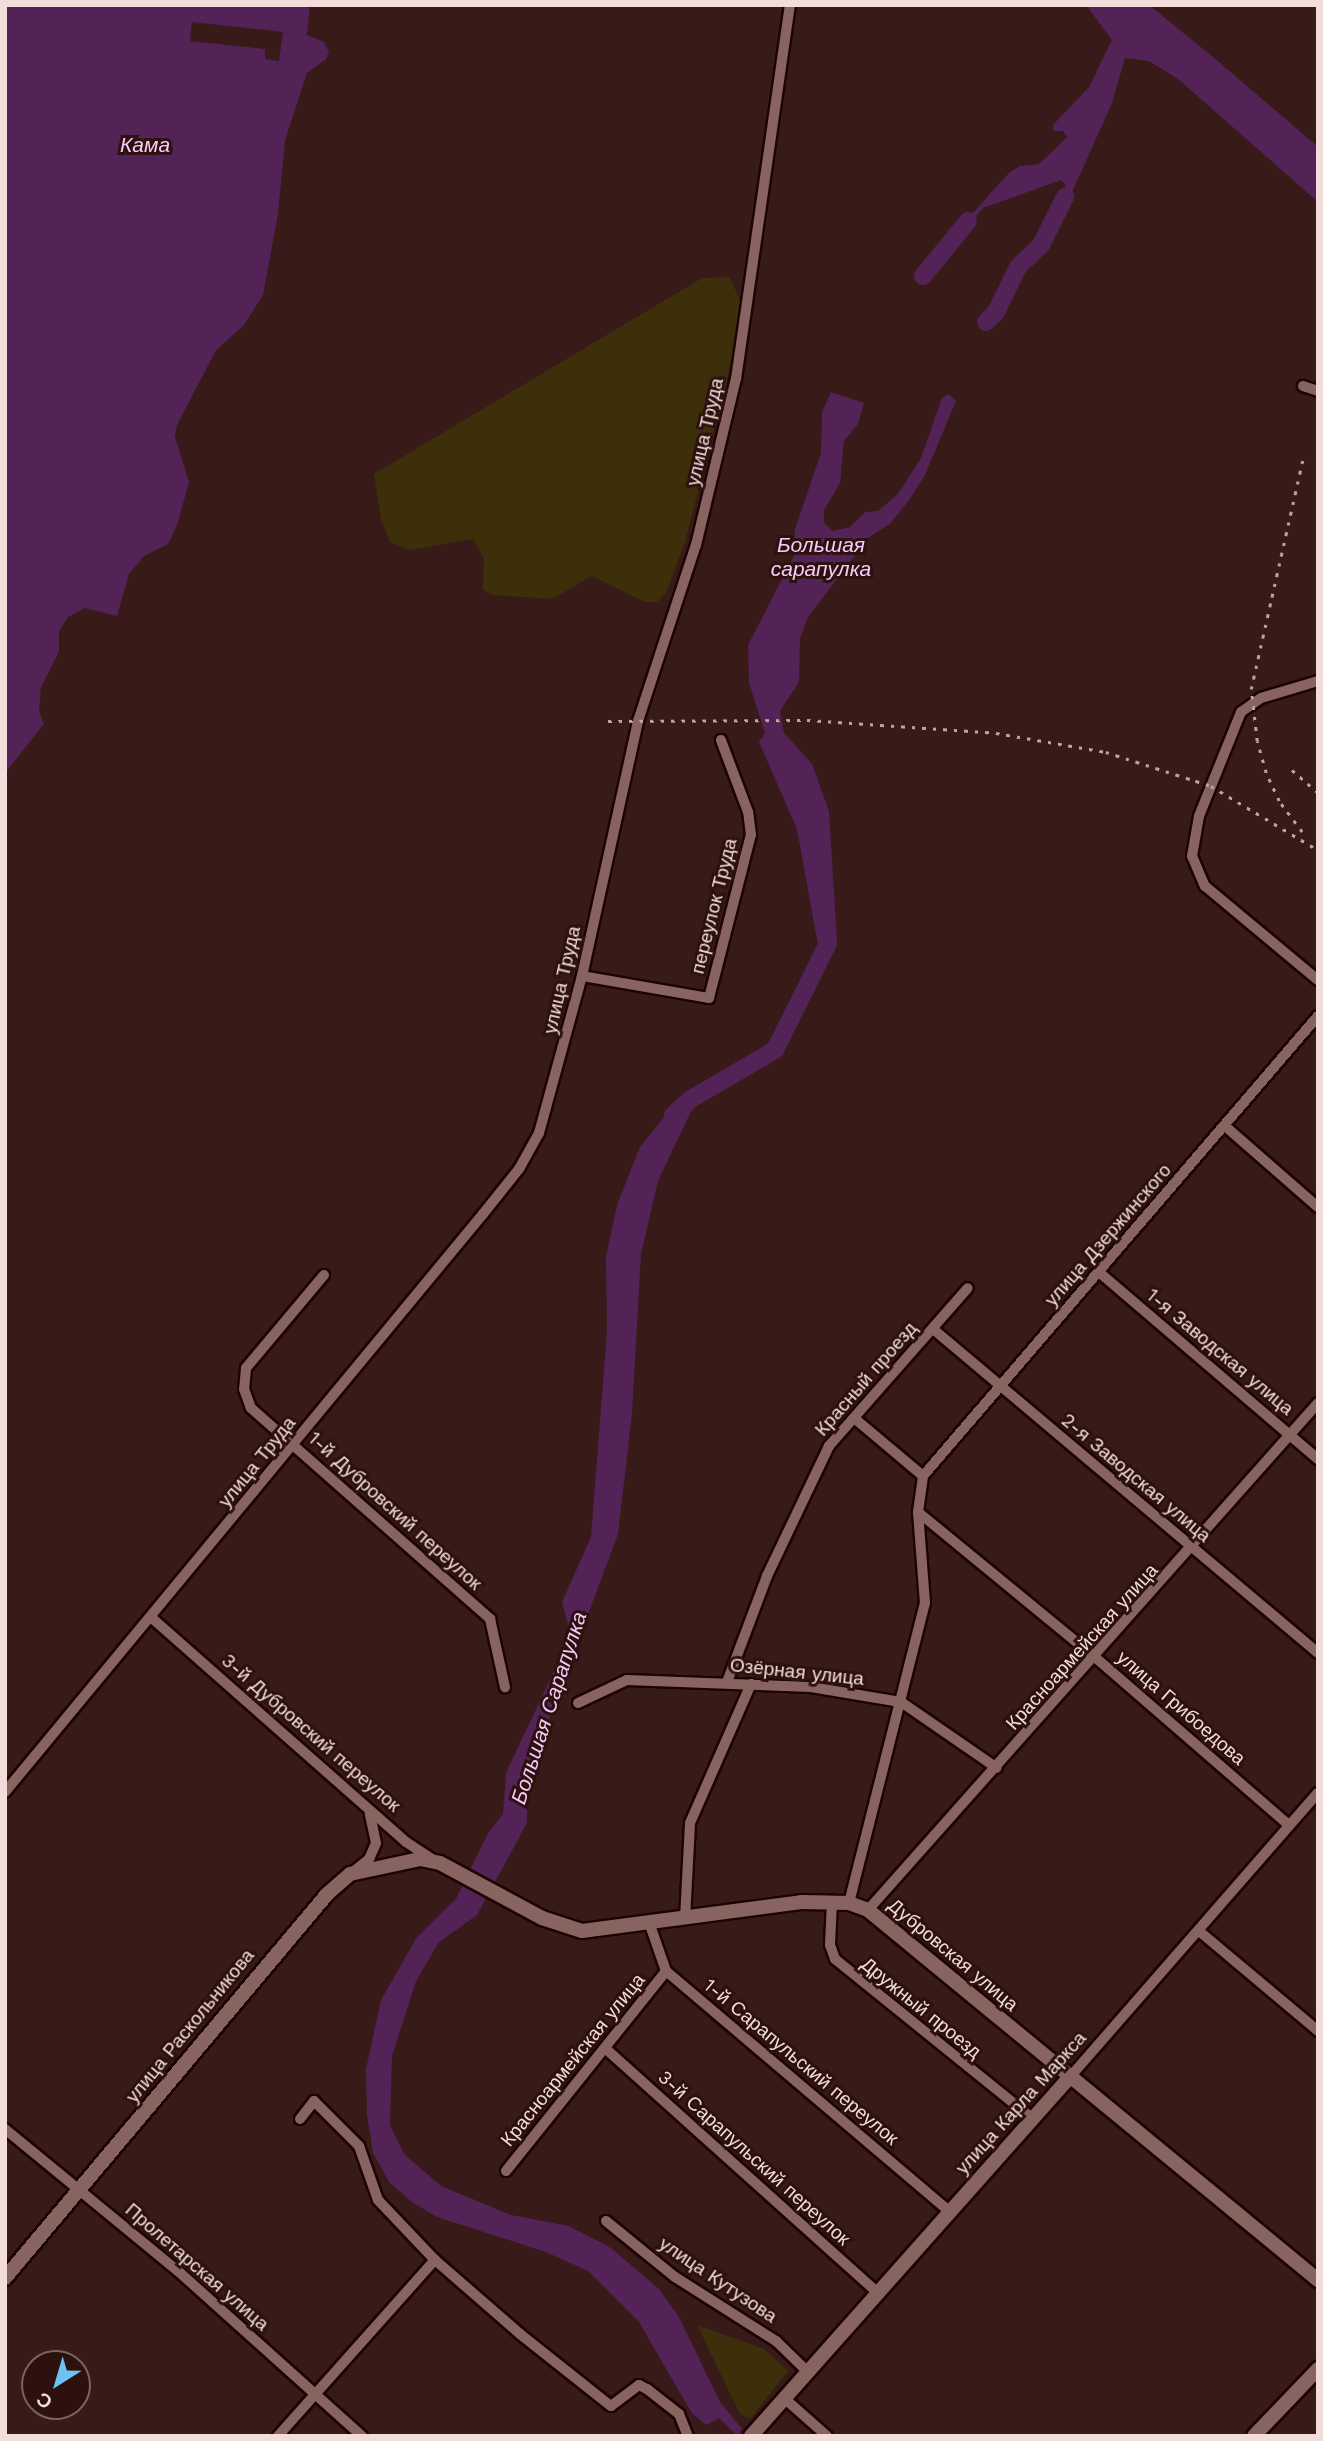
<!DOCTYPE html>
<html>
<head>
<meta charset="utf-8">
<style>
	body { margin:0 }
	#map { position:relative; width:1323px; height:2441px; overflow:hidden; background:#381a18; font-family:"Work Sans",sans-serif }
	div>[style] { position:absolute }
	.green>* { inset:0; background:#3d2f0a }
	.water>* { inset:0; background:#532357 }
	.pier>* { inset:0; background:#381a18 }
	.river>* { height:18px; margin:-9px; padding:0 9px; transform-origin:9px; border-radius:9px; background:#532357 }
	.roads { filter:drop-shadow(2px 0 #1d0404) drop-shadow(-2px 0 #1d0404) drop-shadow(0 2px #1d0404) drop-shadow(0 -2px #1d0404) }
	.street>* { height:10px; margin:-5px; padding:0 5px; transform-origin:5px; border-radius:5px; background:#886460 }
	.secondary>* { height:14px; margin:-7px; padding:0 7px; transform-origin:7px; border-radius:7px; background:#886460 }
	.rail>* { height:2.5px; margin-top:-1.25px; transform-origin:0; background:repeating-linear-gradient(90deg,#bca4a1 0 3.5px,transparent 0 10.5px) }
	span { translate:-50% -50%; white-space:nowrap; text-align:center; line-height:1.15; -webkit-text-stroke:6px #2d110f; paint-order:stroke }
	.street-label { font-size:19px; color:#f2ddda }
	.water-label { font-size:21px; color:#f7caf9; font-style:italic }
	.frame { position:absolute; inset:0; border:7px solid #f2ddda; pointer-events:none }
	.north { position:absolute; left:21px; top:2350px; width:70px; height:70px; box-sizing:border-box; background:#2d110f; border:2px solid #7c6360; border-radius:50%; rotate:217deg; font-size:19px; font-weight:700; line-height:28px; text-align:center; color:#f2ddda }
	.north::after { content:''; display:block; margin:auto; width:24px; height:32px; background:#6ac3f1; clip-path:polygon(50% 0,100% 100%,50% 72%,0 100%) }
</style>
</head>
<body>
<div id="map">
	<div class="green">
		<i style="clip-path:polygon(730px 277px,741px 303px,727px 380px,685px 542px,666px 593px,657px 602px,645px 602px,592px 576px,552px 599px,493px 595px,483px 590px,484px 559px,473px 539px,409px 550px,390px 542px,381px 520px,374px 474px,702px 278px)"></i>
		<i style="clip-path:polygon(697px 2325px,764px 2349px,788px 2371px,750px 2419px,740px 2414px)"></i>
	</div>
	<div class="water">
		<i style="clip-path:polygon(5px 5px,310px 5px,307px 35px,324px 42px,329px 52px,326px 59px,307px 73px,285px 140px,278px 214px,263px 295px,244px 325px,216px 350px,177px 425px,175px 437px,189px 482px,177px 525px,168px 544px,144px 556px,129px 574px,117px 616px,85px 608px,68px 617px,59px 631px,59px 651px,41px 687px,39px 711px,44px 724px,5px 773px)"></i>
		<i style="clip-path:polygon(1086px 5px,1149px 5px,1213px 57px,1318px 147px,1318px 202px,1178px 79px,1149px 61px,1125px 58px,1112px 103px,1069px 199px,1058px 212px,1048px 216px,1066px 185px,1061px 180px,983px 208px,957px 238px,951px 237px,1009px 173px,1020px 166px,1039px 164px,1067px 137px,1063px 131px,1054px 131px,1053px 125px,1089px 87px,1112px 40px)"></i>
		<i style="clip-path:polygon(831px 392px,864px 403px,858px 424px,844px 441px,840px 483px,824px 510px,824px 523px,833px 531px,850px 527px,865px 512px,878px 511px,898px 494px,921px 458px,942px 398px,949px 394px,956px 401px,924px 477px,909px 500px,890px 524px,869px 537px,808px 617px,800px 638px,799px 682px,780px 711px,784px 733px,812px 764px,829px 811px,837px 941px,818px 945px,797px 829px,759px 742px,765px 733px,749px 683px,748px 645px,794px 556px,795px 529px,821px 453px,822px 412px)"></i>
		<i style="clip-path:polygon(690px 1096px,694px 1105px,658px 1181px,641px 1254px,632px 1414px,618px 1534px,543px 1735px,527px 1795px,527px 1823px,477px 1915px,439px 1942px,416px 1981px,392px 2056px,390px 2125px,404px 2154px,441px 2186px,511px 2215px,569px 2226px,611px 2248px,659px 2289px,679px 2317px,720px 2402px,742px 2429px,737px 2436px,719px 2418px,706px 2425px,691px 2412px,639px 2322px,588px 2271px,546px 2252px,437px 2217px,412px 2202px,390px 2183px,373px 2153px,367px 2114px,366px 2069px,381px 2000px,417px 1937px,456px 1899px,488px 1833px,503px 1814px,506px 1773px,571px 1635px,562px 1602px,591px 1537px,607px 1331px,606px 1257px,617px 1205px,640px 1147px,670px 1110px)"></i>
	</div>
	<div class="pier">
		<i style="clip-path:polygon(192px 22px,283px 32px,279px 61px,265px 59px,265px 49px,190px 41px)"></i>
	</div>
	<div class="river">
		<i style="left:923px;top:276px;width:71px;rotate:-50.7deg"></i>
		<i style="left:986px;top:322px;width:14px;rotate:-45deg"></i>
		<i style="left:996px;top:312px;width:50px;rotate:-63.9deg"></i>
		<i style="left:1018px;top:267px;width:32px;rotate:-44deg"></i>
		<i style="left:1041px;top:245px;width:54px;rotate:-63.4deg"></i>
		<i style="left:673px;top:1115px;width:24px;rotate:-42deg"></i>
		<i style="left:691px;top:1099px;width:97px;rotate:-30.3deg"></i>
		<i style="left:775px;top:1050px;width:119px;rotate:-63.6deg"></i>
		<i style="left:828px;top:943px;width:22px;rotate:-100deg"></i>
	</div>
	<div class="roads">
		<div class="street">
			<i style="left:1303px;top:386px;width:16px;rotate:18deg"></i>
			<i style="left:1318px;top:681px;width:59px;rotate:163.4deg"></i>
			<i style="left:1261px;top:698px;width:24px;rotate:145deg"></i>
			<i style="left:1241px;top:712px;width:112px;rotate:112deg"></i>
			<i style="left:1199px;top:816px;width:41px;rotate:99.9deg"></i>
			<i style="left:1192px;top:856px;width:33px;rotate:67deg"></i>
			<i style="left:1205px;top:886px;width:147px;rotate:39.8deg"></i>
			<i style="left:582px;top:976px;width:129px;rotate:9.8deg"></i>
			<i style="left:709px;top:998px;width:168px;rotate:-75.6deg"></i>
			<i style="left:751px;top:835px;width:23px;rotate:-97deg"></i>
			<i style="left:748px;top:812px;width:77px;rotate:-110.6deg"></i>
			<i style="left:1225px;top:1126px;width:123px;rotate:41.1deg"></i>
			<i style="left:1100px;top:1273px;width:287px;rotate:40.5deg"></i>
			<i style="left:324px;top:1275px;width:121px;rotate:130deg"></i>
			<i style="left:246px;top:1368px;width:21px;rotate:95deg"></i>
			<i style="left:244px;top:1389px;width:20px;rotate:70deg"></i>
			<i style="left:251px;top:1408px;width:319px;rotate:41.4deg"></i>
			<i style="left:490px;top:1619px;width:70px;rotate:77.6deg"></i>
			<i style="left:933px;top:1329px;width:503px;rotate:40.08deg"></i>
			<i style="left:854px;top:1418px;width:90px;rotate:40deg"></i>
			<i style="left:923px;top:1476px;width:606px;rotate:-49.35deg"></i>
			<i style="left:918px;top:1512px;width:230px;rotate:39.4deg"></i>
			<i style="left:1096px;top:1658px;width:255px;rotate:40.9deg"></i>
			<i style="left:153px;top:1619px;width:337px;rotate:41.4deg"></i>
			<i style="left:406px;top:1842px;width:30px;rotate:33deg"></i>
			<i style="left:727px;top:1682px;width:113px;rotate:-69.3deg"></i>
			<i style="left:767px;top:1576px;width:144px;rotate:-64.5deg"></i>
			<i style="left:829px;top:1446px;width:210px;rotate:-48.7deg"></i>
			<i style="left:578px;top:1703px;width:54px;rotate:-25.1deg"></i>
			<i style="left:627px;top:1680px;width:184px;rotate:2.2deg"></i>
			<i style="left:811px;top:1687px;width:91px;rotate:9.5deg"></i>
			<i style="left:901px;top:1702px;width:116px;rotate:34.5deg"></i>
			<i style="left:5px;top:1792px;width:750px;rotate:-50.41deg"></i>
			<i style="left:483px;top:1214px;width:58px;rotate:-51.3deg"></i>
			<i style="left:519px;top:1169px;width:41px;rotate:-60.9deg"></i>
			<i style="left:539px;top:1133px;width:163px;rotate:-74.7deg"></i>
			<i style="left:582px;top:976px;width:261px;rotate:-77.6deg"></i>
			<i style="left:638px;top:721px;width:185px;rotate:-71.8deg"></i>
			<i style="left:696px;top:545px;width:171px;rotate:-76.5deg"></i>
			<i style="left:736px;top:379px;width:378px;rotate:-81.8deg"></i>
			<i style="left:353px;top:1872px;width:21px;rotate:-39deg"></i>
			<i style="left:369px;top:1859px;width:17px;rotate:-66deg"></i>
			<i style="left:376px;top:1843px;width:30px;rotate:-102deg"></i>
			<i style="left:832px;top:1902px;width:43px;rotate:92.7deg"></i>
			<i style="left:830px;top:1945px;width:15px;rotate:70deg"></i>
			<i style="left:835px;top:1959px;width:255px;rotate:38.9deg"></i>
			<i style="left:849px;top:1903px;width:309px;rotate:-75.8deg"></i>
			<i style="left:925px;top:1603px;width:91px;rotate:-94.4deg"></i>
			<i style="left:918px;top:1512px;width:36px;rotate:-82deg"></i>
			<i style="left:868px;top:1910px;width:678px;rotate:-48.41deg"></i>
			<i style="left:685px;top:1919px;width:96px;rotate:-87deg"></i>
			<i style="left:690px;top:1823px;width:152px;rotate:-66.3deg"></i>
			<i style="left:650px;top:1925px;width:49px;rotate:70.8deg"></i>
			<i style="left:666px;top:1971px;width:372px;rotate:40.3deg"></i>
			<i style="left:1199px;top:1931px;width:155px;rotate:40deg"></i>
			<i style="left:606px;top:2049px;width:365px;rotate:41.9deg"></i>
			<i style="left:1070px;top:2077px;width:377px;rotate:-48.9deg"></i>
			<i style="left:300px;top:2119px;width:23px;rotate:-52deg"></i>
			<i style="left:314px;top:2101px;width:64px;rotate:45deg"></i>
			<i style="left:359px;top:2146px;width:57px;rotate:70.6deg"></i>
			<i style="left:378px;top:2200px;width:83px;rotate:46.5deg"></i>
			<i style="left:435px;top:2260px;width:113px;rotate:41deg"></i>
			<i style="left:520px;top:2334px;width:116px;rotate:38.4deg"></i>
			<i style="left:611px;top:2406px;width:35px;rotate:-37deg"></i>
			<i style="left:639px;top:2385px;width:9px;rotate:27deg"></i>
			<i style="left:647px;top:2389px;width:41px;rotate:38deg"></i>
			<i style="left:679px;top:2414px;width:24px;rotate:68deg"></i>
			<i style="left:5px;top:2129px;width:224px;rotate:39.4deg"></i>
			<i style="left:178px;top:2271px;width:247px;rotate:41.9deg"></i>
			<i style="left:506px;top:2171px;width:256px;rotate:-51.3deg"></i>
			<i style="left:606px;top:2221px;width:89px;rotate:39.1deg"></i>
			<i style="left:675px;top:2277px;width:120px;rotate:32.4deg"></i>
			<i style="left:776px;top:2341px;width:45px;rotate:44.1deg"></i>
			<i style="left:784px;top:2398px;width:57px;rotate:41.5deg"></i>
			<i style="left:278px;top:2436px;width:236px;rotate:-48.3deg"></i>
		</div>
		<div class="secondary">
			<i style="left:5px;top:2278px;width:500px;rotate:-50deg"></i>
			<i style="left:326px;top:1895px;width:32px;rotate:-41deg"></i>
			<i style="left:350px;top:1874px;width:72px;rotate:-12.1deg"></i>
			<i style="left:420px;top:1859px;width:20px;rotate:11deg"></i>
			<i style="left:440px;top:1863px;width:116px;rotate:28.3deg"></i>
			<i style="left:542px;top:1918px;width:42px;rotate:18deg"></i>
			<i style="left:582px;top:1931px;width:221px;rotate:-7.5deg"></i>
			<i style="left:801px;top:1902px;width:48px;rotate:1.2deg"></i>
			<i style="left:849px;top:1903px;width:20px;rotate:20deg"></i>
			<i style="left:868px;top:1910px;width:583px;rotate:39.43deg"></i>
			<i style="left:751px;top:2436px;width:480px;rotate:-48.4deg"></i>
			<i style="left:1254px;top:2436px;width:93px;rotate:-46.3deg"></i>
		</div>
	</div>
	<div class="rail">
		<i style="left:608px;top:721px;width:199px;rotate:-0.3deg"></i>
		<i style="left:807px;top:720px;width:189px;rotate:3.9deg"></i>
		<i style="left:996px;top:733px;width:112px;rotate:9.8deg"></i>
		<i style="left:1106px;top:752px;width:110px;rotate:17.9deg"></i>
		<i style="left:1211px;top:786px;width:125px;rotate:30.9deg"></i>
		<i style="left:1292px;top:770px;width:35px;rotate:41deg"></i>
		<i style="left:1302px;top:832px;width:39px;rotate:-127deg"></i>
		<i style="left:1279px;top:801px;width:31px;rotate:-115deg"></i>
		<i style="left:1266px;top:773px;width:33px;rotate:-106deg"></i>
		<i style="left:1257px;top:741px;width:52px;rotate:-96.6deg"></i>
		<i style="left:1251px;top:689px;width:236px;rotate:-77.3deg"></i>
	</div>
	<div class="street-label">
		<span style="left:705px;top:432px;rotate:-77deg">улица Труда</span>
		<span style="left:714px;top:906px;rotate:-76deg">переулок Труда</span>
		<span style="left:562px;top:980px;rotate:-77deg">улица Труда</span>
		<span style="left:1108px;top:1235px;rotate:-49deg">улица Дзержинского</span>
		<span style="left:1220px;top:1352px;rotate:40deg">1-я Заводская улица</span>
		<span style="left:866px;top:1379px;rotate:-49deg">Красный проезд</span>
		<span style="left:257px;top:1462px;rotate:-51deg">улица Труда</span>
		<span style="left:1136px;top:1478px;rotate:40deg">2-я Заводская улица</span>
		<span style="left:395px;top:1511px;rotate:42deg">1-й Дубровский переулок</span>
		<span style="left:1082px;top:1647px;rotate:-48deg">Красноармейская улица</span>
		<span style="left:797px;top:1672px;rotate:6deg">Озёрная улица</span>
		<span style="left:1181px;top:1708px;rotate:41deg">улица Грибоедова</span>
		<span style="left:311px;top:1733px;rotate:41deg">3-й Дубровский переулок</span>
		<span style="left:953px;top:1955px;rotate:40deg">Дубровская улица</span>
		<span style="left:921px;top:2008px;rotate:39deg">Дружный проезд</span>
		<span style="left:190px;top:2026px;rotate:-51deg">улица Раскольникова</span>
		<span style="left:573px;top:2060px;rotate:-51deg">Красноармейская улица</span>
		<span style="left:801px;top:2062px;rotate:40deg">1-й Сарапульский переулок</span>
		<span style="left:1021px;top:2103px;rotate:-48deg">улица Карла Маркса</span>
		<span style="left:754px;top:2158px;rotate:42deg">3-й Сарапульский переулок</span>
		<span style="left:197px;top:2267px;rotate:41deg">Пролетарская улица</span>
		<span style="left:718px;top:2280px;rotate:34deg">улица Кутузова</span>
	</div>
	<div class="water-label">
		<span style="left:145px;top:145px">Кама</span>
		<span style="left:821px;top:557px">Большая<br>сарапулка</span>
		<span style="left:549px;top:1708px;rotate:-72deg">Большая Сарапулка</span>
	</div>
	<div class="frame"></div>
	<div class="north">С</div>
</div>
</body>
</html>
